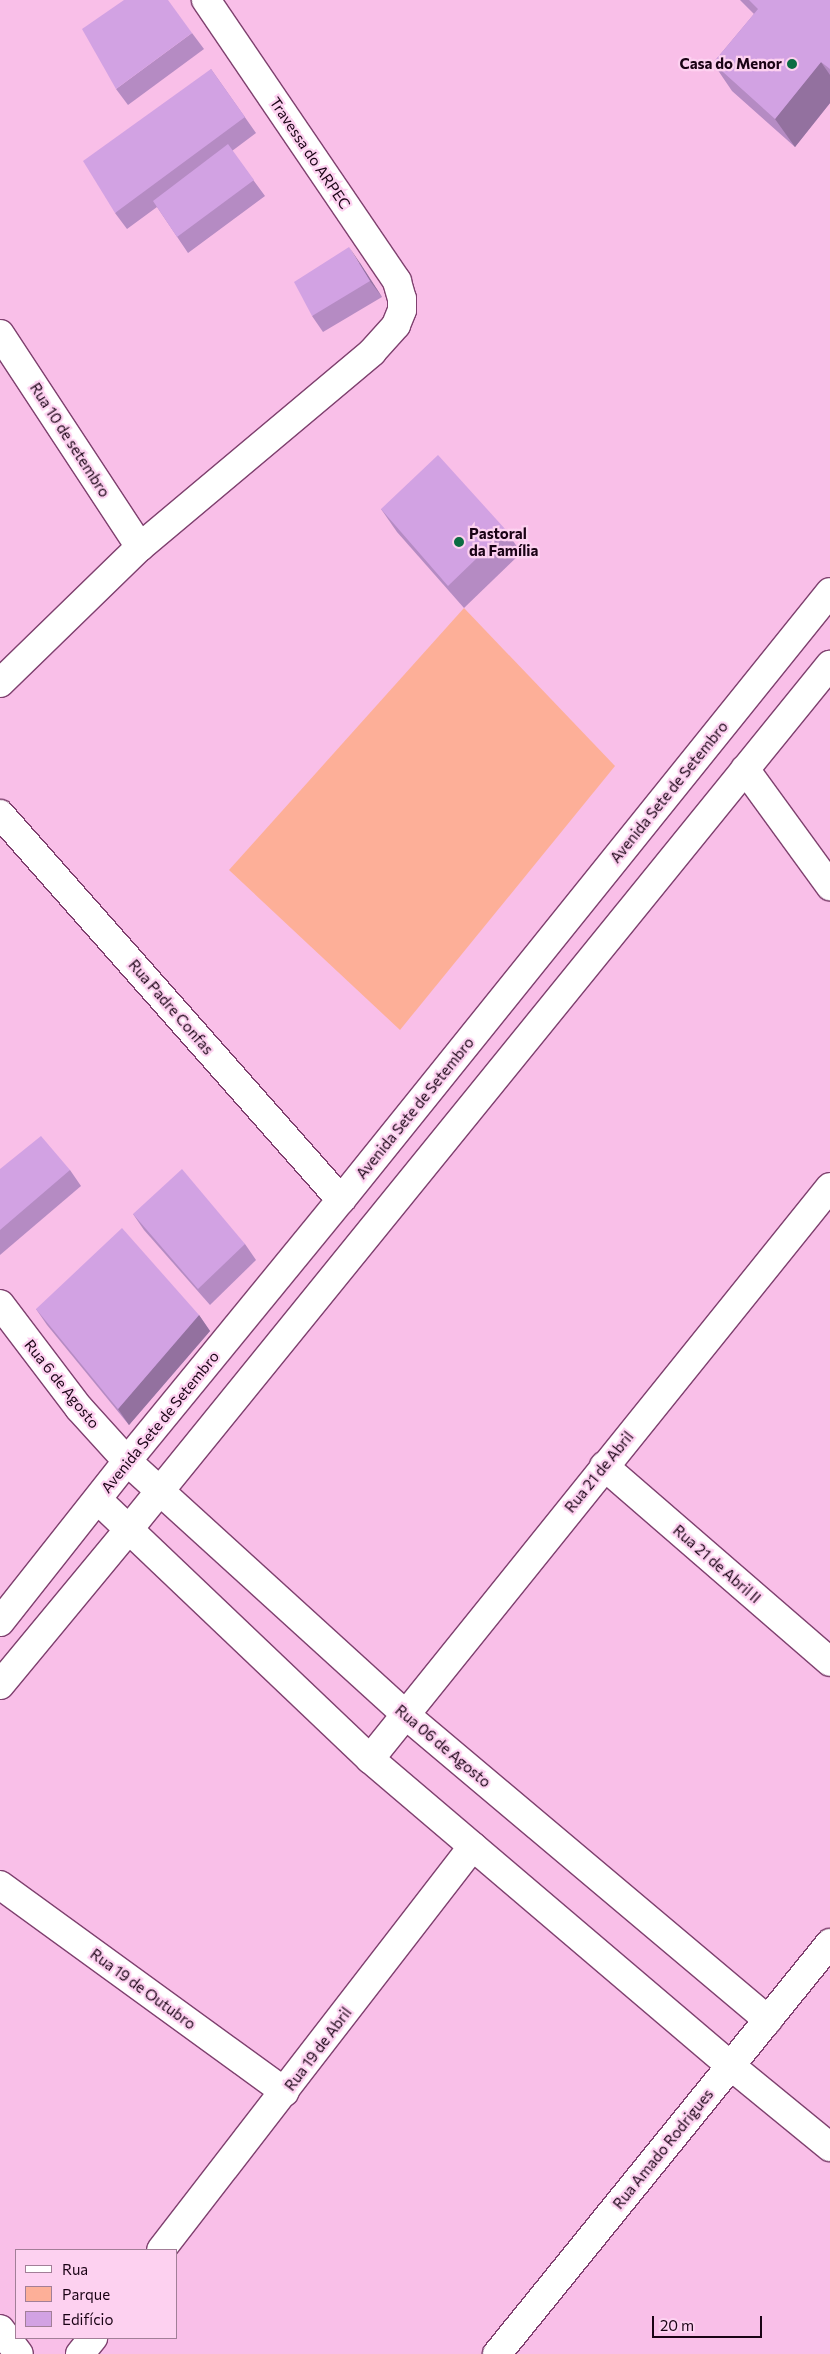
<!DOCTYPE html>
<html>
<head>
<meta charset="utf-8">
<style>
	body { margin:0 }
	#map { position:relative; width:830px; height:2354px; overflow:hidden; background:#f9bfe8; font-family:Commissioner,sans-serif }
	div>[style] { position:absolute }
	.green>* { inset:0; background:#fdaf98 }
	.roads { filter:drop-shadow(1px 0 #7f416f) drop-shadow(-1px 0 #7f416f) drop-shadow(0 1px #7f416f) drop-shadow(0 -1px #7f416f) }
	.minor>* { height:28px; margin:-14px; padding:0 14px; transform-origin:14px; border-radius:14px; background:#fff }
	.wall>* { inset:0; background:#b58bc3 }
	.shaded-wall>* { inset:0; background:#93719f }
	.building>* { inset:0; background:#d2a2e3 }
	.dots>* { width:14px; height:14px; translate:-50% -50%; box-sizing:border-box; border:2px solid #fdd1f0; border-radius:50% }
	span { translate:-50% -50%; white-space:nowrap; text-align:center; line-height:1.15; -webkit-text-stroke:4.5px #fdd1f0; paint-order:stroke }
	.poi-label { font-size:15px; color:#1a0315; font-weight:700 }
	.right { translate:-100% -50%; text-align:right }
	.left { translate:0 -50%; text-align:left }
	.street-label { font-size:15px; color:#1a0315 }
	.legend { position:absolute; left:15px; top:2249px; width:162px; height:90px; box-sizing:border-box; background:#fdd1f0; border:1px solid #a27f98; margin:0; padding:6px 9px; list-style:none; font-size:15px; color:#1a0315 }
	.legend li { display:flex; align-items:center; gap:10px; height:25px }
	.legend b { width:25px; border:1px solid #a27f98 }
	.scale { position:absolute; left:652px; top:2316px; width:110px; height:22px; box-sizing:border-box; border:2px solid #1a0315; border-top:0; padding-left:6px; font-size:15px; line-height:18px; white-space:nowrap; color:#1a0315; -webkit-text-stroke:4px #fdd1f0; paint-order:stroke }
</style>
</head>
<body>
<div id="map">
	<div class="green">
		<i style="clip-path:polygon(464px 608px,615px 766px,400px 1030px,229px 870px)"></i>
	</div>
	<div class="roads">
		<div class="minor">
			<i style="left:0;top:334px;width:255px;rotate:56.7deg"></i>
			<i style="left:0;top:683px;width:195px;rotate:-44.2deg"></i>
			<i style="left:140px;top:547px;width:303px;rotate:-40deg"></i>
			<i style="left:372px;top:352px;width:36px;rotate:-48deg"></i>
			<i style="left:396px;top:325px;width:16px;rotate:-68deg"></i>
			<i style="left:402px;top:310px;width:11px;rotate:-90deg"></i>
			<i style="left:402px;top:299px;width:19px;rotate:-106deg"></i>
			<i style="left:397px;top:281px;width:340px;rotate:-124.2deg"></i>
			<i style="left:745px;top:769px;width:145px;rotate:54deg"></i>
			<i style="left:0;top:814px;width:515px;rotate:48.54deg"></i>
			<i style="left:0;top:1304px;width:131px;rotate:52.8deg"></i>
			<i style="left:79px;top:1408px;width:72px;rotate:47.8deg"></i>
			<i style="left:127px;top:1461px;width:379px;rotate:42.3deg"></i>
			<i style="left:407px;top:1716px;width:472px;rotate:40.1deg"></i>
			<i style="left:604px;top:1466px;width:299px;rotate:40.9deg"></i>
			<i style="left:98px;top:1500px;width:376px;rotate:43.6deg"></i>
			<i style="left:370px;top:1759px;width:474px;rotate:40.4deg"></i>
			<i style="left:731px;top:2066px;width:128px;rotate:39.3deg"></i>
			<i style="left:0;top:1622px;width:205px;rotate:-51.7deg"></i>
			<i style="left:127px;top:1461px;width:338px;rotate:-50.7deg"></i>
			<i style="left:341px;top:1200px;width:780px;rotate:-51.19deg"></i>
			<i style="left:0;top:1685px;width:202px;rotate:-50.4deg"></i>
			<i style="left:129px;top:1529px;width:1113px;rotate:-50.95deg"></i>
			<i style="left:370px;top:1759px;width:734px;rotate:-51.19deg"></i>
			<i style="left:0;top:1885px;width:352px;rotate:36deg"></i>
			<i style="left:161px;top:2250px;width:510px;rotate:-52.32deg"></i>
			<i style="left:0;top:2329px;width:31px;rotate:53deg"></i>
			<i style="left:80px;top:2354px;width:21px;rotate:-51deg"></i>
			<i style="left:497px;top:2354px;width:529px;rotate:-50.98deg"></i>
		</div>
	</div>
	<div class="wall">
		<i style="clip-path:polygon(740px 0,830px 0,830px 103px,795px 147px,732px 91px,713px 63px,754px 14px)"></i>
		<i style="clip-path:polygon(192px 33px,204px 49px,128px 105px,116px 89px)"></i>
		<i style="clip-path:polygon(211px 69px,256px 133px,232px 151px,265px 196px,188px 253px,157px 207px,127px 229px,115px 213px)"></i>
		<i style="clip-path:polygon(360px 263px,382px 297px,323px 332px,312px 316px)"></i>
		<i style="clip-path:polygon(381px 509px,506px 530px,521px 553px,464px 608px,397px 532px)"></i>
		<i style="clip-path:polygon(0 1169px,70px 1170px,81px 1186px,0 1255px)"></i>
		<i style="clip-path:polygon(133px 1214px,245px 1244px,256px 1260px,210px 1305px,144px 1230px)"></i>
		<i style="clip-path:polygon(36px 1309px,199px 1315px,210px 1331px,129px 1425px,47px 1325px)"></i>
	</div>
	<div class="shaded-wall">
		<i style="clip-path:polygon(821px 62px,830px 75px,830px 103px,795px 147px,775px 119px)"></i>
		<i style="clip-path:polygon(349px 247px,360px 263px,382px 297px,370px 281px)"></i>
		<i style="clip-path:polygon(199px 1315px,210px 1331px,129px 1425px,118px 1409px)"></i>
	</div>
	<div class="building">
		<i style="clip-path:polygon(124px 0,168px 0,192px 33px,116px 89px,82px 29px)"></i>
		<i style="clip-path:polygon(749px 0,830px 0,830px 69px,821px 62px,775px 119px,713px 63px,758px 9px)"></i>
		<i style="clip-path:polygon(211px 69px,245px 117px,115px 213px,83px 161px)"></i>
		<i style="clip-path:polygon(228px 144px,254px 180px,177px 237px,153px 201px)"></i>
		<i style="clip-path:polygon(349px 247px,370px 281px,312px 316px,294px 282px)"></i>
		<i style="clip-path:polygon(438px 455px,506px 530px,448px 586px,381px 509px)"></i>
		<i style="clip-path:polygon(41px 1136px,70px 1170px,0 1230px,0 1169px)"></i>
		<i style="clip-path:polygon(182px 1169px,245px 1244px,198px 1289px,133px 1214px)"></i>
		<i style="clip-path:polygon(122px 1228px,199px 1315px,118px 1409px,36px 1309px)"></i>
	</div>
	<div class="dots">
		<i style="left:792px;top:64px;background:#0b6c42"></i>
		<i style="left:459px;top:542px;background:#0b6c42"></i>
	</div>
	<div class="poi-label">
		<span class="right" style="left:782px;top:64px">Casa do Menor</span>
		<span class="left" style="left:469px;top:542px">Pastoral<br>da Família</span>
	</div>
	<div class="street-label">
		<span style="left:310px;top:153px;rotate:56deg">Travessa do ARPEC</span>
		<span style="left:70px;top:440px;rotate:57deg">Rua 10 de setembro</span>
		<span style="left:669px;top:792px;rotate:-51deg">Avenida Sete de Setembro</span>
		<span style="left:171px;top:1007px;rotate:49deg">Rua Padre Confas</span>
		<span style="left:415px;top:1108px;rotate:-51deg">Avenida Sete de Setembro</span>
		<span style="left:62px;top:1384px;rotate:51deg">Rua 6 de Agosto</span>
		<span style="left:160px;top:1422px;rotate:-51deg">Avenida Sete de Setembro</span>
		<span style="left:599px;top:1472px;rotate:-51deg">Rua 21 de Abril</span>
		<span style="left:717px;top:1564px;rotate:41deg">Rua 21 de Abril II</span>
		<span style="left:443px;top:1746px;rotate:40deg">Rua 06 de Agosto</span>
		<span style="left:143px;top:1989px;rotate:36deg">Rua 19 de Outubro</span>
		<span style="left:318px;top:2049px;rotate:-53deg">Rua 19 de Abril</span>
		<span style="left:663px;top:2149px;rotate:-51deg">Rua Amado Rodrigues</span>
	</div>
	<ul class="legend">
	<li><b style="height:6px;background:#fff"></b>Rua</li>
	<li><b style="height:14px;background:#fdaf98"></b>Parque</li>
	<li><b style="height:14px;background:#d2a2e3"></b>Edifício</li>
	</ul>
	<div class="scale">20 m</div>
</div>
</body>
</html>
